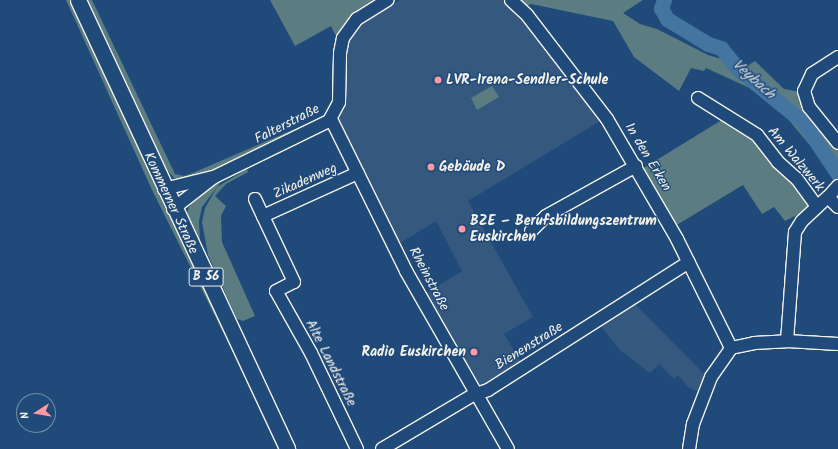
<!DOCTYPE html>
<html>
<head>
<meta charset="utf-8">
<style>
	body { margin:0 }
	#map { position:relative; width:838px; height:449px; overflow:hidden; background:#1f4a7a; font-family:Kalam,sans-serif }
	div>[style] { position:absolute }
	.built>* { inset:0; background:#35587e }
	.green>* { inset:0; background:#5b7c81 }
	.river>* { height:15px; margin:-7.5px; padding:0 7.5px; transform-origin:7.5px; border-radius:7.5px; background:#4475a0 }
	.roads { filter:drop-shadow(1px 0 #f4f1e8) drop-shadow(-1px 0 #f4f1e8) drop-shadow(0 1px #f4f1e8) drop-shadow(0 -1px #f4f1e8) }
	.minor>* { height:12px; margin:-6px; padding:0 6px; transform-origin:6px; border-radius:6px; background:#1f4a7a }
	.major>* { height:15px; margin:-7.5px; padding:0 7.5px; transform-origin:7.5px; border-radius:7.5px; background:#1f4a7a }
	.dots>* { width:11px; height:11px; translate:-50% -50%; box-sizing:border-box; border:2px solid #1f4a7a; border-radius:50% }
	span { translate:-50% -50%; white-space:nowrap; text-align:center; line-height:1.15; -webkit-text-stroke:3px #1f4a7a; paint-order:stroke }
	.shield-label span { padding:1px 3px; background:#1f4a7a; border:1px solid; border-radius:3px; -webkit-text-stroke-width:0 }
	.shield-label { font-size:13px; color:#f4f1e8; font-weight:700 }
	.poi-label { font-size:14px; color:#f4f1e8; font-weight:700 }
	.left { translate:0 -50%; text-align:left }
	.right { translate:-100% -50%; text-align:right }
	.street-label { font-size:14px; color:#f4f1e8 }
	.water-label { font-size:15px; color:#dadedd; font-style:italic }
	.north { position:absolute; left:16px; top:393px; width:40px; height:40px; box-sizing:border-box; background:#1f4a7a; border:1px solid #748da6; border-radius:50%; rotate:258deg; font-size:11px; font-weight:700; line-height:16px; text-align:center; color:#f4f1e8 }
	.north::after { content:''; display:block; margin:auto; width:14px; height:18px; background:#ff9aa2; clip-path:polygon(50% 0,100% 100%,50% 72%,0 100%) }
</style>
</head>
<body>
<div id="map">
	<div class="built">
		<i style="clip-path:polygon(400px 0,504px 0,521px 17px,602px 120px,468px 201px,533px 317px,504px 334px,521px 362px,481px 386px,425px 294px,462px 271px,436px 221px,400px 243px,338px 120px,343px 106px,345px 60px,349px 40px,357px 27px,368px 18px)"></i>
		<i style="clip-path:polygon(633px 302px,706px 376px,700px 393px,688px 387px,678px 375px,674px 379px,659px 364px,650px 373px,620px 350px,599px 324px)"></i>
	</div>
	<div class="green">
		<i style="clip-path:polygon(66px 0,72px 0,124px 117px,215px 306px,280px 449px,278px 449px,228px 342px,152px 190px)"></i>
		<i style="clip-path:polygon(88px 0,92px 0,175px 174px,184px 176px,195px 172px,325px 116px,325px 117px,234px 162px,195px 178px,175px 179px,167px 170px)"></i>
		<i style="clip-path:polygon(270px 0,381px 0,338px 40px,331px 26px,295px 46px)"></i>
		<i style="clip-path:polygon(518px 0,643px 0,623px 13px,640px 24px,657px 29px,708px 55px,725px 60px,732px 70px,738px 72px,755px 61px,784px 89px,801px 92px,807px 111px,838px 149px,838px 181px,835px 184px,823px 161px,783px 113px,756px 91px,706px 68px,704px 71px,691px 68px,679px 91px,634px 57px,613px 21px,531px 4px,527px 6px)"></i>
		<i style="clip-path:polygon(492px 86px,499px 97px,477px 110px,471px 98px)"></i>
		<i style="clip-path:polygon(725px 118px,750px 133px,789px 175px,811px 208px,785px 221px,774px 207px,762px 214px,743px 185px,675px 226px,642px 169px)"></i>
		<i style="clip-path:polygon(247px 169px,248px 172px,226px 184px,215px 196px,226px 206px,221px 216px,222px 242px,255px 316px,243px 321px,237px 319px,208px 255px,202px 222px,205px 208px,217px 187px)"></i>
		<i style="clip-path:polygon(224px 178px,202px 207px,199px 221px,200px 240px,187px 213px,189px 207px,205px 189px)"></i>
	</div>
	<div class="river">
		<i style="left:664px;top:0;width:9px;rotate:111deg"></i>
		<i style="left:661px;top:8px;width:13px;rotate:61deg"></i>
		<i style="left:667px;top:19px;width:48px;rotate:31.4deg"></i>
		<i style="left:708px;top:44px;width:14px;rotate:17deg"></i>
		<i style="left:721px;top:48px;width:28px;rotate:51deg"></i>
		<i style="left:739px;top:70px;width:82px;rotate:39.1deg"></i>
		<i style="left:803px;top:122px;width:63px;rotate:56.1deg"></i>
	</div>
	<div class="roads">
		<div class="minor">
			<i style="left:511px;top:0;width:22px;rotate:43deg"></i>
			<i style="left:527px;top:15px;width:131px;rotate:52.4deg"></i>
			<i style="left:607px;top:119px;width:139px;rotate:59.7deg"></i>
			<i style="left:677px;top:239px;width:122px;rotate:63.6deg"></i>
			<i style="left:838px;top:57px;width:31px;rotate:147deg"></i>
			<i style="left:812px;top:74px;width:19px;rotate:115deg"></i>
			<i style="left:804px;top:91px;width:17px;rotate:73deg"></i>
			<i style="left:809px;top:107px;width:46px;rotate:51.1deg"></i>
			<i style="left:698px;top:98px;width:70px;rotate:32.1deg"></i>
			<i style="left:757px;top:135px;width:34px;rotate:52deg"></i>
			<i style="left:778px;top:162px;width:25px;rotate:42deg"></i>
			<i style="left:797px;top:179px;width:34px;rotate:54deg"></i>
			<i style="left:331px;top:119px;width:169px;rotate:63.7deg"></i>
			<i style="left:406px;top:271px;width:205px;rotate:60.2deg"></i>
			<i style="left:838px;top:186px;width:15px;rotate:132deg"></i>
			<i style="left:828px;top:197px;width:14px;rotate:45deg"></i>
			<i style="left:164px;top:189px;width:50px;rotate:-13.8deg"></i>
			<i style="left:255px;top:199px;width:19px;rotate:65deg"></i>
			<i style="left:173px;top:209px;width:52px;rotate:-38deg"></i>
			<i style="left:214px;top:177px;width:128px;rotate:-26deg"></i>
			<i style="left:329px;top:121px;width:21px;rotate:-62deg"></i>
			<i style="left:339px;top:102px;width:49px;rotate:-88.8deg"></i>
			<i style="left:340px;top:53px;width:15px;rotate:-79deg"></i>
			<i style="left:343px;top:38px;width:24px;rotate:-54deg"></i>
			<i style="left:357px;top:19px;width:36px;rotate:-32deg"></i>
			<i style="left:531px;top:231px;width:21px;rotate:-45deg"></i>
			<i style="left:546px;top:216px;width:103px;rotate:-29.1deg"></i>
			<i style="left:787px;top:341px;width:109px;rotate:-85.8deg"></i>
			<i style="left:795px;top:232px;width:13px;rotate:-58deg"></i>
			<i style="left:802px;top:221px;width:35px;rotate:-43deg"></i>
			<i style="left:357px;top:449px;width:106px;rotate:-115.6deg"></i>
			<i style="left:311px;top:353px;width:71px;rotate:-119.4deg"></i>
			<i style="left:276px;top:291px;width:20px;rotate:-27deg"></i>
			<i style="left:294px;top:282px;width:73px;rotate:-115.2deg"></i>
			<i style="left:263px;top:216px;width:104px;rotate:-24.4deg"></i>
			<i style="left:382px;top:449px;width:106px;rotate:-30.7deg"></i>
			<i style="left:473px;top:395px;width:16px;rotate:-18deg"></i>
			<i style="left:488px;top:390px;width:238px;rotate:-32.5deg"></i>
			<i style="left:689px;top:449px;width:25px;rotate:-81deg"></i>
			<i style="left:693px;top:424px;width:50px;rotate:-69deg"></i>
			<i style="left:711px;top:377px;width:35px;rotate:-55deg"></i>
			<i style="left:731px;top:348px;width:24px;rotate:-12deg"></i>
			<i style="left:754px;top:343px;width:33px;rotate:-3deg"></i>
			<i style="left:787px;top:341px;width:51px;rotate:3.4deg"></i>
		</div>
		<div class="major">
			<i style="left:78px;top:0;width:495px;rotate:65deg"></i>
		</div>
	</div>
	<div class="dots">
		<i style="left:438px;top:80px;background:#ff9aa2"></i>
		<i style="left:431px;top:167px;background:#ff9aa2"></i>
		<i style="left:462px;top:229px;background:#ff9aa2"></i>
		<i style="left:474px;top:352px;background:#ff9aa2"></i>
	</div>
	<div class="shield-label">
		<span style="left:206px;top:277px">B 56</span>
	</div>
	<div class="poi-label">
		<span class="left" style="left:446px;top:80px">LVR-Irena-Sendler-Schule</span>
		<span class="left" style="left:439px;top:167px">Gebäude D</span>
		<span class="left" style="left:470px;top:229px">BZE – Berufsbildungszentrum<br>Euskirchen</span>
		<span class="right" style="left:466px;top:352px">Radio Euskirchen</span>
	</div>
	<div class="street-label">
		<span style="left:287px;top:124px;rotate:-27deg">Falterstraße</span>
		<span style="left:648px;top:157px;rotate:59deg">In den Erken</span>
		<span style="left:796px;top:159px;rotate:50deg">Am Walzwerk</span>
		<span style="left:305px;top:181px;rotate:-24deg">Zikadenweg</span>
		<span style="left:171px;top:203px;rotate:65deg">Kommerner Straße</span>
		<span style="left:429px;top:279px;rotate:62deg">Rheinstraße</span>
		<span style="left:529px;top:346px;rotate:-32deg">Bienenstraße</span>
		<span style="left:331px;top:363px;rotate:63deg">Alte Landstraße</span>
	</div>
	<div class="water-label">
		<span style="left:753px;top:80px;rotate:42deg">Veybach</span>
	</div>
	<div class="north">N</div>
</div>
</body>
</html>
